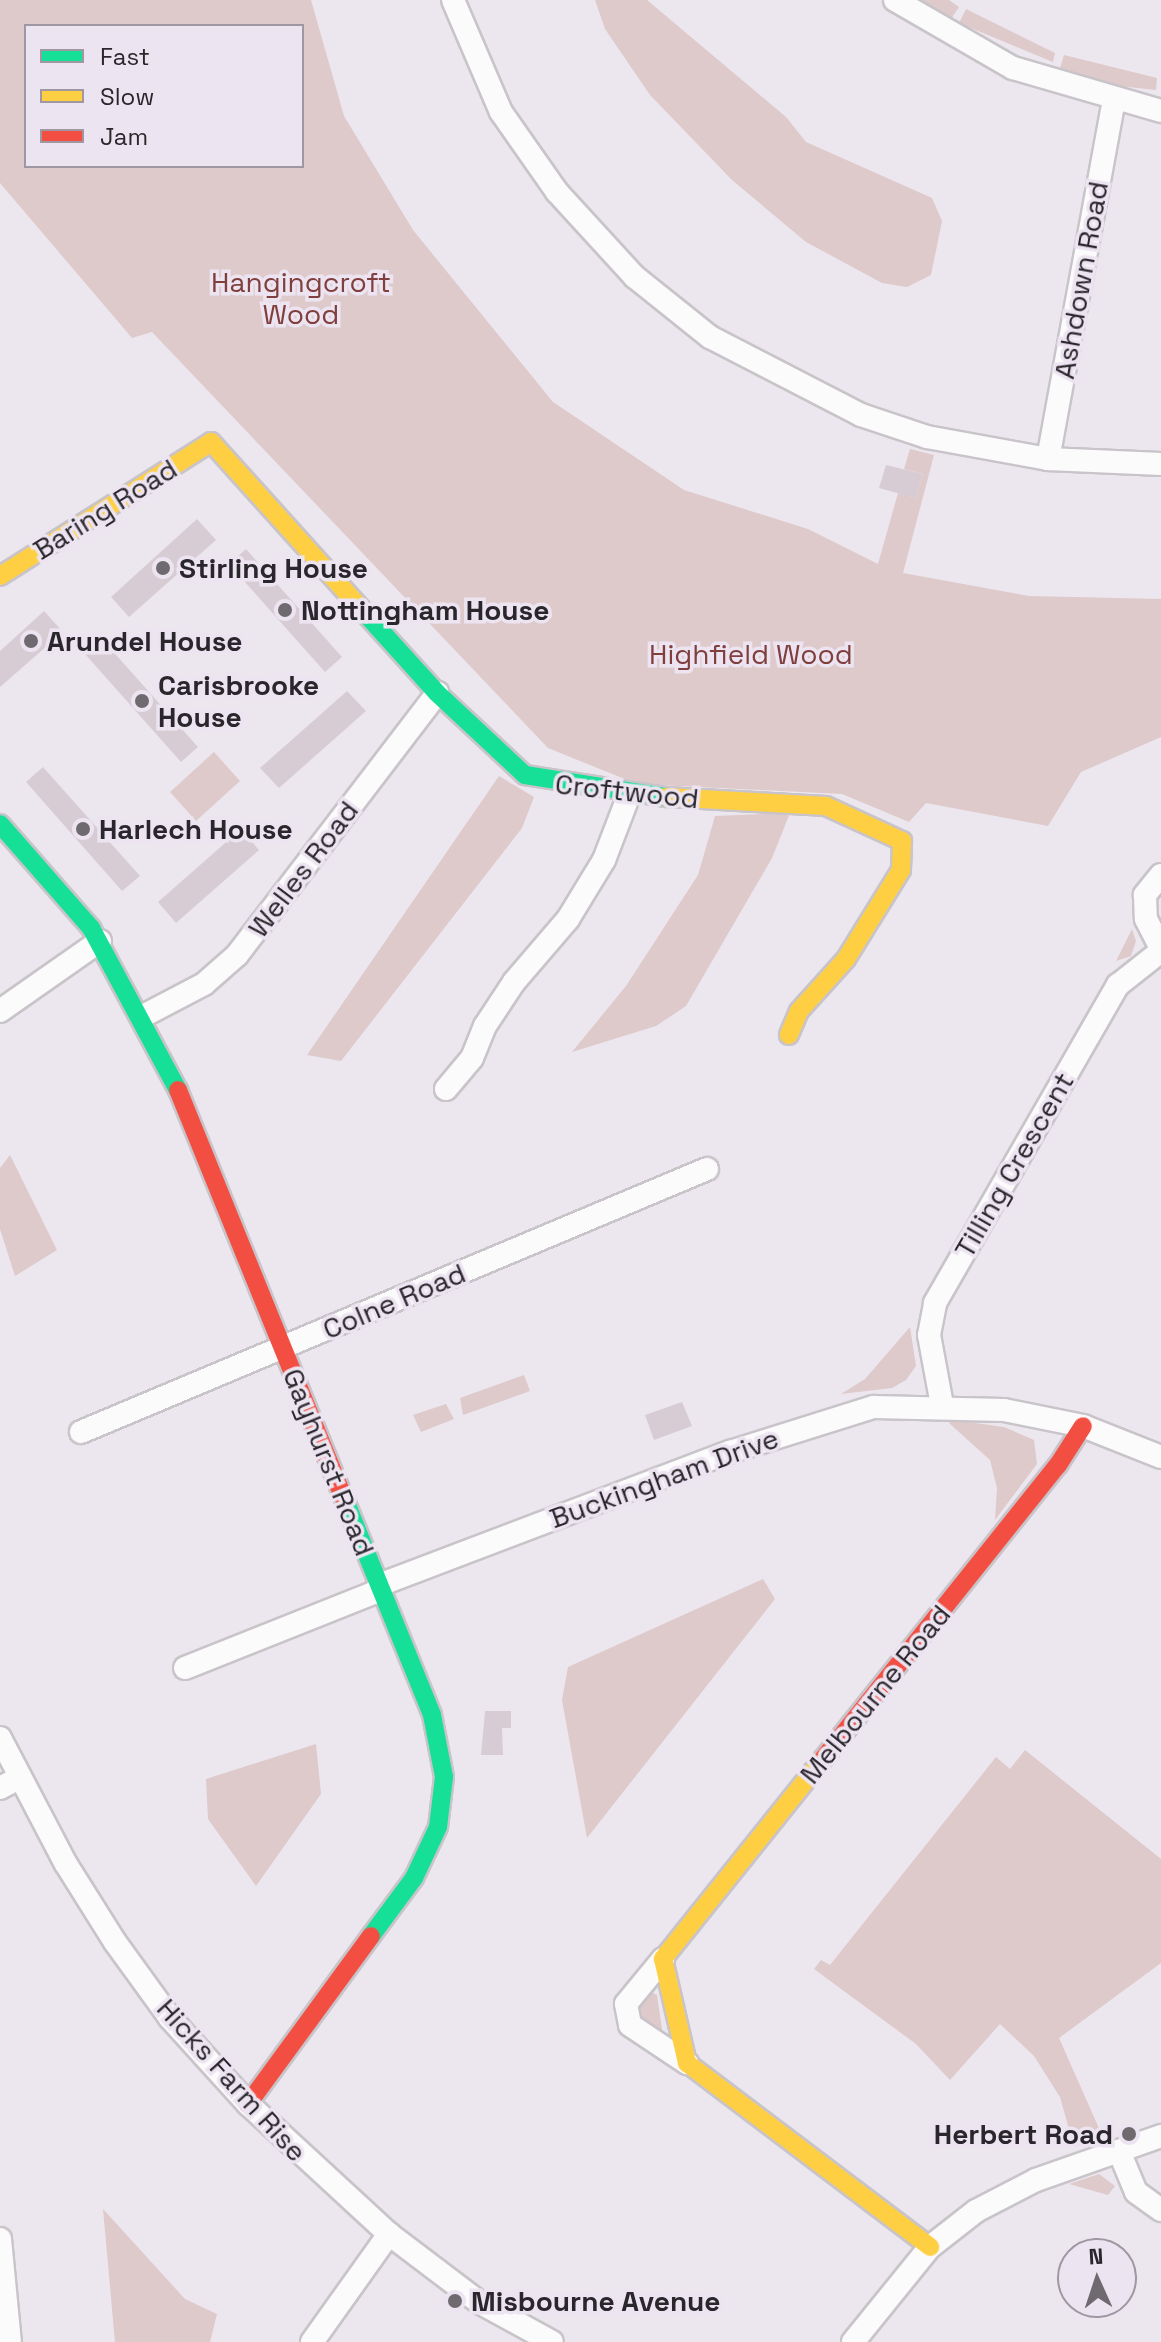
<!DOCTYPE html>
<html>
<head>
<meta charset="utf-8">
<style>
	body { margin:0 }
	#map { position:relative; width:1161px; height:2342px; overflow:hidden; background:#ece7ee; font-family:"Space Grotesk",sans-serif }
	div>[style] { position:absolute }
	.green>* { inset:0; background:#dec9cb }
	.building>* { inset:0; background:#d8ccd4 }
	.roads { filter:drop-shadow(2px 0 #c8c4c9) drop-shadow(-2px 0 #c8c4c9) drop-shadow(0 2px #c8c4c9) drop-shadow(0 -2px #c8c4c9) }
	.street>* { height:22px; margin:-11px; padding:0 11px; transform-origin:11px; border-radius:11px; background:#fcfbfc }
	.fast>* { height:18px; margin:-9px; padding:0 9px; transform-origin:9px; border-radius:9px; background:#16e098 }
	.slow>* { height:18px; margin:-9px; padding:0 9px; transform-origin:9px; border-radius:9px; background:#ffcf43 }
	.jam>* { height:18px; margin:-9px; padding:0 9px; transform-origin:9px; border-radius:9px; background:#f24e42 }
	.dots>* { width:22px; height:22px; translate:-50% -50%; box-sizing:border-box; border:4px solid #ede4f1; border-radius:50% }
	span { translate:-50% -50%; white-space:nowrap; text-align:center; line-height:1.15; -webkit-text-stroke:7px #ede4f1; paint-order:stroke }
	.street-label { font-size:28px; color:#2a272c }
	.park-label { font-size:28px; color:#803f3d }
	.poi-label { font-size:28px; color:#2a272c; font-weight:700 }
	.left { translate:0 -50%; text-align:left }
	.right { translate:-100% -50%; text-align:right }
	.legend { position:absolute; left:24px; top:24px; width:280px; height:144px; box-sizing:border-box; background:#ede4f1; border:2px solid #9f98a2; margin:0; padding:10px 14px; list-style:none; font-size:24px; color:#2a272c }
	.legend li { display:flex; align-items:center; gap:16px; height:40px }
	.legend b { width:40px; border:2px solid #9f98a2 }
	.north { position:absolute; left:1057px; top:2238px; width:80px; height:80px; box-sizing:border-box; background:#ede4f1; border:2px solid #9f98a2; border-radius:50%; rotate:357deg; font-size:22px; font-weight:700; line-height:32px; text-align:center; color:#2a272c }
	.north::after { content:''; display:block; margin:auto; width:28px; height:36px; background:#6e6a70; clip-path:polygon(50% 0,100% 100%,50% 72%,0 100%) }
</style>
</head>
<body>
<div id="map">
	<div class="green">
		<i style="clip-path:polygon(evenodd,0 0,311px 0,344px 116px,413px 230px,553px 402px,684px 490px,808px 529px,878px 564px,898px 493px,916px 498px,923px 474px,904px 469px,910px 449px,934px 455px,903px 573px,1029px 596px,1161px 599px,1161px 737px,1081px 772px,1048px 826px,926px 803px,909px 822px,842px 794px,637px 784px,548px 748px,152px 332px,132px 338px,0 183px,0 0,26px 26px,302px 26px,302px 166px,26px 166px,26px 26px)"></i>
		<i style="clip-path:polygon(595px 0,647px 0,786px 117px,806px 142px,932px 198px,942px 221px,931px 275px,907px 287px,882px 283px,806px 242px,732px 180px,650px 95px,605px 29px)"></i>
		<i style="clip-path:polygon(920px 0,949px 0,959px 7px,951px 19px)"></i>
		<i style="clip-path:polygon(966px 9px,1055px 53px,1053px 62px,959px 23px)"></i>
		<i style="clip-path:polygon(1064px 55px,1157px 78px,1156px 90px,1119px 86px,1060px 68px)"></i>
		<i style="clip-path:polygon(214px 752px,240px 781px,196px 821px,170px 792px)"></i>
		<i style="clip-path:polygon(499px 776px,534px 797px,522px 828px,341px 1061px,307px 1055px)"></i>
		<i style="clip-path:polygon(790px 813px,772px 858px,686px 1006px,656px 1026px,572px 1052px,626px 986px,698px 875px,715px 816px)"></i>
		<i style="clip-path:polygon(1132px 929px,1136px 941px,1131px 956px,1116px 961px)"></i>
		<i style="clip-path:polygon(10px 1155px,57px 1250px,15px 1276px,0 1229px,0 1168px)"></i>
		<i style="clip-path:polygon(910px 1327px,916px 1366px,906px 1380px,892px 1388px,841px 1394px,865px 1379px)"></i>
		<i style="clip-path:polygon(524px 1375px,530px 1391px,463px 1415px,460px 1398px)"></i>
		<i style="clip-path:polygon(446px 1404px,454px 1419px,421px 1432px,413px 1415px)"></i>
		<i style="clip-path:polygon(953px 1420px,1004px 1427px,1034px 1440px,1037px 1464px,995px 1520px,997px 1488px,990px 1460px,949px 1423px)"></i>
		<i style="clip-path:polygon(763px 1579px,775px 1599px,587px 1838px,562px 1700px,568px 1667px)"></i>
		<i style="clip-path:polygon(316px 1744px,321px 1794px,256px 1886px,208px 1819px,206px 1779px)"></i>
		<i style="clip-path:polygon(1025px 1750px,1161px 1859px,1161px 1963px,1059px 2038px,1102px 2135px,1074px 2147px,1060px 2097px,1034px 2056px,1000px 2024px,950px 2080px,916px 2044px,814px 1969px,821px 1960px,830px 1965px,996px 1757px,1010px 1769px)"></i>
		<i style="clip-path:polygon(649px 1991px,657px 1995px,663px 2036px,632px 2015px,630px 2000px)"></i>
		<i style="clip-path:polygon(1099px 2174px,1115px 2186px,1108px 2195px,1069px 2184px)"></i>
		<i style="clip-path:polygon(103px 2209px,185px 2299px,217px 2314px,210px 2342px,115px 2342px)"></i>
	</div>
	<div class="building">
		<i style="clip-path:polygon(886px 465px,923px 474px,916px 498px,879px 488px)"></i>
		<i style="clip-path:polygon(197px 519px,216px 540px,129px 617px,111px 597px)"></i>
		<i style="clip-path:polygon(246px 549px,342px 657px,325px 672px,229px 564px)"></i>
		<i style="clip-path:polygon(44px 611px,63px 632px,0 687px,0 651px)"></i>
		<i style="clip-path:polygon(102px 639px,198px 747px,181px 762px,85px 654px)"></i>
		<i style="clip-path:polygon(347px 691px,366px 711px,279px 788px,260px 768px)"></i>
		<i style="clip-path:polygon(43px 767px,140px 876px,122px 891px,26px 782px)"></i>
		<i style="clip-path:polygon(241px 829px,259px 850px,176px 923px,158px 902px)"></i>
		<i style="clip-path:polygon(682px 1402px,692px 1426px,654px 1440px,645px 1415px)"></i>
		<i style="clip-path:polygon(485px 1711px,511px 1711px,511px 1728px,502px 1728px,503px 1755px,481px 1755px)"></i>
	</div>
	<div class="roads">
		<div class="street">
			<i style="left:453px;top:0;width:122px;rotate:66.8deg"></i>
			<i style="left:501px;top:112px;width:98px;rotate:55deg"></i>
			<i style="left:557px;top:192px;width:115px;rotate:47.5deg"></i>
			<i style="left:635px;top:277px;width:96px;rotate:38.7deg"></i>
			<i style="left:710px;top:337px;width:170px;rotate:27.3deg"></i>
			<i style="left:861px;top:415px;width:70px;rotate:18.4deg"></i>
			<i style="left:927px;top:437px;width:123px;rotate:10.3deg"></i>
			<i style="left:1048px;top:459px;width:113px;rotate:2.5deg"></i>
			<i style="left:895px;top:0;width:136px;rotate:30deg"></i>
			<i style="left:1013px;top:68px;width:154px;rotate:16.2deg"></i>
			<i style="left:1048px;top:459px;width:364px;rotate:-79.6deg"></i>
			<i style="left:1161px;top:875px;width:26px;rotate:129deg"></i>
			<i style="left:1145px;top:895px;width:24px;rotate:88deg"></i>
			<i style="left:1146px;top:919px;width:34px;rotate:63deg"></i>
			<i style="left:0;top:1011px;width:122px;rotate:-35deg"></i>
			<i style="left:143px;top:1016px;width:69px;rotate:-27.7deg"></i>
			<i style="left:204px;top:984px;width:44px;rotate:-41.3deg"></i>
			<i style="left:237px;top:955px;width:330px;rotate:-52.6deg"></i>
			<i style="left:446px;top:1089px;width:40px;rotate:-50deg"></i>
			<i style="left:472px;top:1058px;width:35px;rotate:-68deg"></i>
			<i style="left:485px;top:1026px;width:53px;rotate:-56.6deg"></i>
			<i style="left:514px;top:982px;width:83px;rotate:-49.4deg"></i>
			<i style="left:568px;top:919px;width:69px;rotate:-58.6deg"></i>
			<i style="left:604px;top:860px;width:70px;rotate:-69deg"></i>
			<i style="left:942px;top:1405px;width:71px;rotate:-100.5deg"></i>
			<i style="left:929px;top:1335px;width:33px;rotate:-79deg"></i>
			<i style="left:935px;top:1303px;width:367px;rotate:-60.1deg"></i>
			<i style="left:1118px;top:985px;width:55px;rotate:-38.3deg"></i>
			<i style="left:81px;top:1432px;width:679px;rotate:-22.79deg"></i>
			<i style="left:185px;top:1668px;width:202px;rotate:-21.7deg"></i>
			<i style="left:373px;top:1593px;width:18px;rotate:-38deg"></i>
			<i style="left:387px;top:1582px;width:367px;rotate:-20.8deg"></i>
			<i style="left:730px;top:1452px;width:151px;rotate:-17.4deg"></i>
			<i style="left:874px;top:1407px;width:130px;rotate:1.3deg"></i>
			<i style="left:1004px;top:1410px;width:81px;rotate:11.4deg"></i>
			<i style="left:1083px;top:1426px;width:84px;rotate:21.7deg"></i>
			<i style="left:0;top:1738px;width:142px;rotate:62.4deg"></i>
			<i style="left:66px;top:1864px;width:92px;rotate:57.9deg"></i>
			<i style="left:115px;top:1942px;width:94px;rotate:54.1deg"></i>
			<i style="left:170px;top:2018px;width:116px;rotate:47.8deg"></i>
			<i style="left:248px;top:2104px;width:192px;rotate:42.7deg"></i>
			<i style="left:389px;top:2234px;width:113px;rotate:37.1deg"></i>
			<i style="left:479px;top:2302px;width:83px;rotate:28.7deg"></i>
			<i style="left:0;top:1788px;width:21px;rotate:-28deg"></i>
			<i style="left:663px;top:1959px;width:58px;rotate:129.4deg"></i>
			<i style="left:626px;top:2004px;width:21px;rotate:79deg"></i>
			<i style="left:630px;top:2025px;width:69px;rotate:33.7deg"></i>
			<i style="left:1119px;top:2151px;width:44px;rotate:67.5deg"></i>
			<i style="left:1136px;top:2192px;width:31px;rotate:36deg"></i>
			<i style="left:0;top:2239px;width:103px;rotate:84.5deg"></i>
			<i style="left:312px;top:2342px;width:133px;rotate:-54.5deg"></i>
			<i style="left:853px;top:2342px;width:122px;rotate:-51deg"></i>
			<i style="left:930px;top:2247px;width:58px;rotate:-38deg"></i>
			<i style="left:976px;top:2211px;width:68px;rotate:-27.3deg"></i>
			<i style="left:1036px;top:2180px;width:133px;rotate:-19.4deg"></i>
		</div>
		<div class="fast">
			<i style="left:363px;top:611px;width:110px;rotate:47.9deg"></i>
			<i style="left:437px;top:693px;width:120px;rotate:43deg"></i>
			<i style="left:525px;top:775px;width:143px;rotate:8.9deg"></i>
			<i style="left:0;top:824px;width:138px;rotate:48.8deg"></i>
			<i style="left:91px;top:928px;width:184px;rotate:61.8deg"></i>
			<i style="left:344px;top:1498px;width:234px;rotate:67.9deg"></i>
			<i style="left:432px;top:1715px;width:63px;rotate:79deg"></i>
			<i style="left:444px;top:1777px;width:50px;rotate:96.8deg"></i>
			<i style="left:438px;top:1827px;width:56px;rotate:115.2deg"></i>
			<i style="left:414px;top:1878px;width:72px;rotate:126.6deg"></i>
		</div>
		<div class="slow">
			<i style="left:0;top:576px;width:250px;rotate:-32.4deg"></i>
			<i style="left:211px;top:442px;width:227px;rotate:48deg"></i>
			<i style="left:666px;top:797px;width:160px;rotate:3.2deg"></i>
			<i style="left:826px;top:806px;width:84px;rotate:24.7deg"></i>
			<i style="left:902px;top:841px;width:29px;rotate:92deg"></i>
			<i style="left:901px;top:870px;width:105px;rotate:121.7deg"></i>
			<i style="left:846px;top:959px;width:70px;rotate:132.1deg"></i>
			<i style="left:799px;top:1011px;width:26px;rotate:113deg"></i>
			<i style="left:823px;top:1759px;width:256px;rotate:128.7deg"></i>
			<i style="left:663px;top:1959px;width:107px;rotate:77deg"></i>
			<i style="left:687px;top:2063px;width:305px;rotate:37.1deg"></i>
		</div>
		<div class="jam">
			<i style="left:178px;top:1090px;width:440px;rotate:67.9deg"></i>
			<i style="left:823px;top:1759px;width:376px;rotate:-51.4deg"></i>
			<i style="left:1058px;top:1465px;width:46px;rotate:-57.3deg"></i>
			<i style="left:248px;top:2104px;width:208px;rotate:-53.8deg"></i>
		</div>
	</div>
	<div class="dots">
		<i style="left:163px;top:568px;background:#6e6a70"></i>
		<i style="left:285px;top:610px;background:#6e6a70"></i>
		<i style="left:31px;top:641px;background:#6e6a70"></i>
		<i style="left:142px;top:701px;background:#6e6a70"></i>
		<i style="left:83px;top:829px;background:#6e6a70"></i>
		<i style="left:1129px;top:2134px;background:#6e6a70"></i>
		<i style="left:455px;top:2301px;background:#6e6a70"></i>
	</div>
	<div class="street-label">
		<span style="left:1081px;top:280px;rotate:-80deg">Ashdown Road</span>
		<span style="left:105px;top:509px;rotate:-32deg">Baring Road</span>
		<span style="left:627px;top:791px;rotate:6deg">Croftwood</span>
		<span style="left:303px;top:869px;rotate:-53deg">Welles Road</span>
		<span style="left:1014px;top:1165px;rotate:-60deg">Tilling Crescent</span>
		<span style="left:394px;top:1301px;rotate:-23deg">Colne Road</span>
		<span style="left:329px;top:1462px;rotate:68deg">Gayhurst Road</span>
		<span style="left:664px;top:1478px;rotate:-20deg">Buckingham Drive</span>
		<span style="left:875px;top:1694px;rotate:-51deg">Melbourne Road</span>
		<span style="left:232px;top:2080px;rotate:48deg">Hicks Farm Rise</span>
	</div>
	<div class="park-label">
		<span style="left:301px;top:298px">Hangingcroft<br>Wood</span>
		<span style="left:751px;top:654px">Highfield Wood</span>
	</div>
	<div class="poi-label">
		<span class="left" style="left:179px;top:568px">Stirling House</span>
		<span class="left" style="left:301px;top:610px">Nottingham House</span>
		<span class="left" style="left:47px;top:641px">Arundel House</span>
		<span class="left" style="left:158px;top:701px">Carisbrooke<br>House</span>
		<span class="left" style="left:99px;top:829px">Harlech House</span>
		<span class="right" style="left:1113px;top:2134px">Herbert Road</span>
		<span class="left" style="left:471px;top:2301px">Misbourne Avenue</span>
	</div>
	<ul class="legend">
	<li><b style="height:10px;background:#16e098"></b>Fast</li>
	<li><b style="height:10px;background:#ffcf43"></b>Slow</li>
	<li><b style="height:10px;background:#f24e42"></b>Jam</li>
	</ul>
	<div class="north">N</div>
</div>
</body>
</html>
